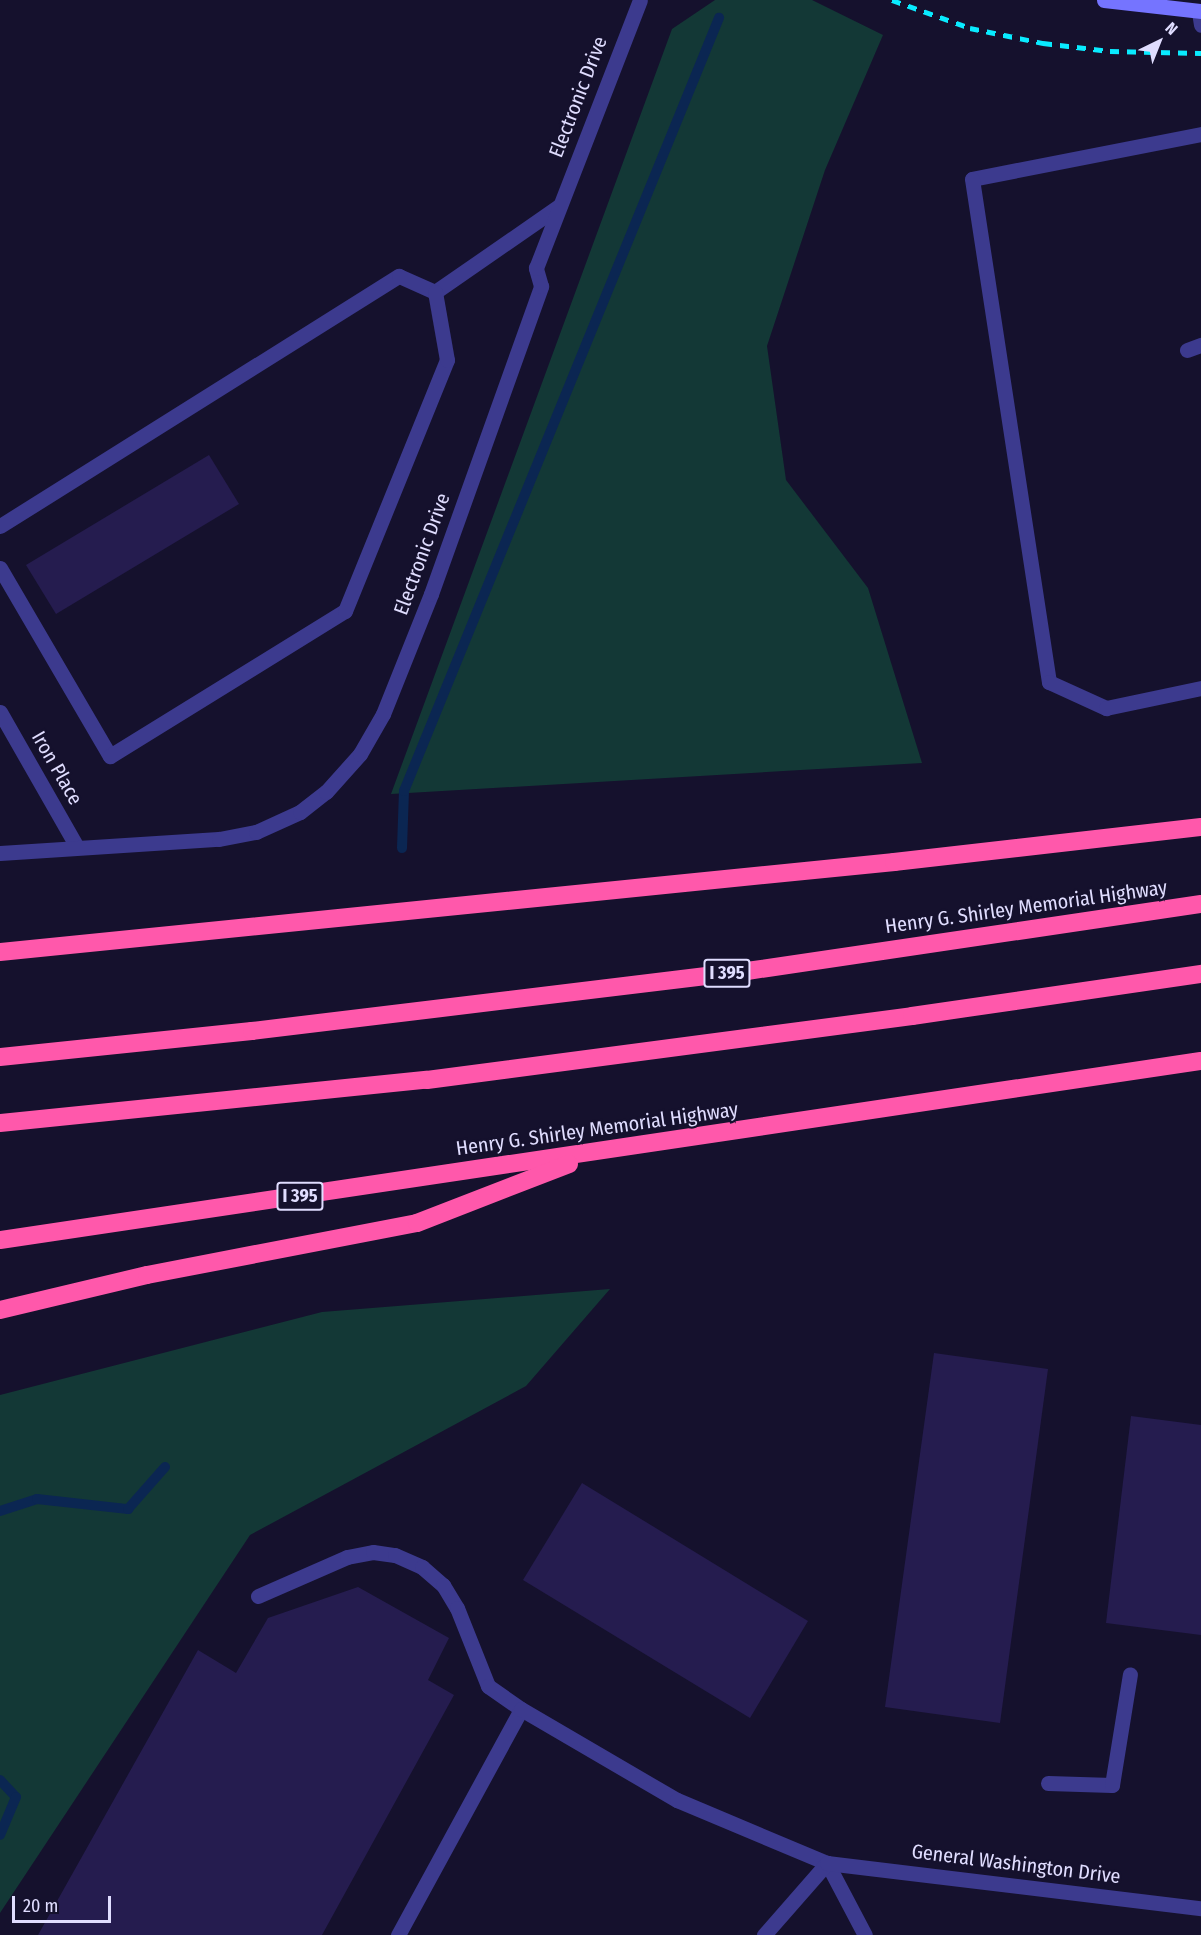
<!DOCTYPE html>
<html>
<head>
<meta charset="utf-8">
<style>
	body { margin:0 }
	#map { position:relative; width:1201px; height:1935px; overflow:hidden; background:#15112d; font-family:"Fira Sans Condensed",sans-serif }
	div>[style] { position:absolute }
	.green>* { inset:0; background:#133836 }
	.stream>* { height:10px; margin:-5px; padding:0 5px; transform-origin:5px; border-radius:5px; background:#0b2652 }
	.building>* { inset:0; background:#251c4f }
	.lane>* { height:15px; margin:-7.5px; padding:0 7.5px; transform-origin:7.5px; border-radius:7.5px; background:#3c3a8e }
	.street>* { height:15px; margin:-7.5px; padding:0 7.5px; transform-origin:7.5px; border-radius:7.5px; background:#3c3a8e }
	.secondary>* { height:15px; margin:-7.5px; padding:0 7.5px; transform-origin:7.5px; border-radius:7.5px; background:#7574ff }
	.highway>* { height:18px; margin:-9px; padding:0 9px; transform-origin:9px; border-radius:9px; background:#ff58ab }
	.rail>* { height:4.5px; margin-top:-2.25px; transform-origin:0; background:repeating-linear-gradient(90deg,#09ebff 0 9px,transparent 0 17px) }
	span { translate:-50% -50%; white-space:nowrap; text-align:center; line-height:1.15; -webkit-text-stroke:4.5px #15112d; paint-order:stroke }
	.shield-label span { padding:2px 4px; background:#15112d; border:2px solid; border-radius:4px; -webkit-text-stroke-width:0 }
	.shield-label { font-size:18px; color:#e0ddff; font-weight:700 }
	.street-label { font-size:20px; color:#e0ddff }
	.north { position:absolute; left:1129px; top:12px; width:60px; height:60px; -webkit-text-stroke:4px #15112d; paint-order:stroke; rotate:43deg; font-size:16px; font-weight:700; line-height:24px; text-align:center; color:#e0ddff }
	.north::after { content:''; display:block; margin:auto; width:21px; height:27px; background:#e0ddff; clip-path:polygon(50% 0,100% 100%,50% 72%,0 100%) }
	.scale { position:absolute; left:12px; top:1896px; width:99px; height:27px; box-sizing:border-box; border:3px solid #e0ddff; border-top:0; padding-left:8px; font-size:18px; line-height:21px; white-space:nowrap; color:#e0ddff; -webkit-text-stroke:4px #15112d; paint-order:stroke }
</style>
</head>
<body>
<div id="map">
	<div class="green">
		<i style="clip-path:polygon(715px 0,812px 0,883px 35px,825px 170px,767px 346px,786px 480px,868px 588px,922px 763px,391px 794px,672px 29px)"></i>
		<i style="clip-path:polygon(610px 1289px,526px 1386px,250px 1535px,0 1913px,0 1395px,322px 1312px)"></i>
	</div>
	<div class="stream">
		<i style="left:402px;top:848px;width:57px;rotate:-88deg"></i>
		<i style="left:404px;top:791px;width:835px;rotate:-67.83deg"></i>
		<i style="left:0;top:1511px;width:39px;rotate:-18deg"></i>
		<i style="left:37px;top:1499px;width:92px;rotate:6.3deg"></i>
		<i style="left:128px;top:1509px;width:56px;rotate:-48.6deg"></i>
		<i style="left:0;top:1780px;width:23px;rotate:47deg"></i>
		<i style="left:16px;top:1797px;width:41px;rotate:112.8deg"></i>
	</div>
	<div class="building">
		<i style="clip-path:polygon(209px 455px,239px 504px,56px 614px,26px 565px)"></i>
		<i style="clip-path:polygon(934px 1353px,1048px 1369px,1000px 1723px,885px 1707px)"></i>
		<i style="clip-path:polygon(1131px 1416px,1201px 1425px,1201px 1635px,1106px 1623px)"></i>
		<i style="clip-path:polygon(582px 1483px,808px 1621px,750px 1718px,523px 1580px)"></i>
		<i style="clip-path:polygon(358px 1587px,449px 1638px,428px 1680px,454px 1695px,322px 1935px,38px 1935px,198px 1650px,236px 1673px,268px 1618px)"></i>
	</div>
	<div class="lane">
		<i style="left:1199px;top:12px;width:13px;rotate:81deg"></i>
		<i style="left:1201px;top:134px;width:233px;rotate:168.9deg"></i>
		<i style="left:972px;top:179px;width:509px;rotate:81.3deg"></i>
		<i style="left:1049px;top:682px;width:63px;rotate:24.5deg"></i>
		<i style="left:1106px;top:708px;width:97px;rotate:-11.9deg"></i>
		<i style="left:435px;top:292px;width:151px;rotate:-34.7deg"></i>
		<i style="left:1187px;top:350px;width:15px;rotate:-20deg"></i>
		<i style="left:0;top:526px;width:471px;rotate:-32.1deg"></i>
		<i style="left:399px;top:276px;width:39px;rotate:24deg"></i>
		<i style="left:0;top:568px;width:218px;rotate:59.7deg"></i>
		<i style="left:110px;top:756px;width:276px;rotate:-31.7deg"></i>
		<i style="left:345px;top:611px;width:271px;rotate:-67.9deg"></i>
		<i style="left:447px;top:360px;width:69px;rotate:-100deg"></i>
		<i style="left:258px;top:1596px;width:97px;rotate:-23.7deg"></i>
		<i style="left:347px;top:1557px;width:26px;rotate:-11deg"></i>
		<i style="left:373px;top:1552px;width:22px;rotate:8deg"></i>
		<i style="left:395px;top:1555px;width:30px;rotate:24deg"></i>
		<i style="left:422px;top:1567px;width:28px;rotate:41deg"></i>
		<i style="left:443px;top:1585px;width:27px;rotate:59deg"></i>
		<i style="left:457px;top:1608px;width:84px;rotate:68.3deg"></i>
		<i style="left:488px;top:1686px;width:40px;rotate:34.9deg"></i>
		<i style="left:1048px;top:1783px;width:64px;rotate:1.8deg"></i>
		<i style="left:1112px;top:1785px;width:112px;rotate:-80.8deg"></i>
		<i style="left:398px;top:1935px;width:257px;rotate:-61.4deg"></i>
		<i style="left:521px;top:1709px;width:181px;rotate:30.3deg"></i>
		<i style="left:677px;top:1800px;width:163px;rotate:22.8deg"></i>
		<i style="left:827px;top:1863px;width:81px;rotate:62.2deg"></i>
		<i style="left:764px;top:1935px;width:96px;rotate:-48.8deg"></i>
	</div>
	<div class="street">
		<i style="left:0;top:712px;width:153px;rotate:60.3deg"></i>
		<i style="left:0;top:853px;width:219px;rotate:-3.7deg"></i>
		<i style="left:219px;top:839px;width:38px;rotate:-11deg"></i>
		<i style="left:256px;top:832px;width:48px;rotate:-24.4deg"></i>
		<i style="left:300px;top:812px;width:33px;rotate:-38deg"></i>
		<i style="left:326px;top:792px;width:51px;rotate:-48.2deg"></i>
		<i style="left:360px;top:754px;width:46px;rotate:-60.1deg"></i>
		<i style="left:383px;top:714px;width:129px;rotate:-68.2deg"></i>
		<i style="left:431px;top:594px;width:327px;rotate:-70.3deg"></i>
		<i style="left:541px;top:286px;width:19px;rotate:-106deg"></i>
		<i style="left:536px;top:268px;width:287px;rotate:-68.8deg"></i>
		<i style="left:827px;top:1863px;width:377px;rotate:6.9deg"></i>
	</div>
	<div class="secondary">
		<i style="left:1104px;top:0;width:98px;rotate:6.5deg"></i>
	</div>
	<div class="highway">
		<i style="left:0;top:952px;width:899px;rotate:-5.75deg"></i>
		<i style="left:894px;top:862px;width:309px;rotate:-6.5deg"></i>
		<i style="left:0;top:1057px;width:253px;rotate:-5.9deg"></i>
		<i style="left:252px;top:1031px;width:499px;rotate:-6.9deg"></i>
		<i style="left:747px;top:971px;width:459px;rotate:-8.4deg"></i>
		<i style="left:0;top:1123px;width:429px;rotate:-5.8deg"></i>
		<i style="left:427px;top:1080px;width:489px;rotate:-7.5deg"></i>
		<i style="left:912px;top:1016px;width:292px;rotate:-8.3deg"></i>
		<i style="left:0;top:1240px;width:1214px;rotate:-8.48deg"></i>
		<i style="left:0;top:1310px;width:151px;rotate:-13.4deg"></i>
		<i style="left:147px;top:1275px;width:275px;rotate:-10.9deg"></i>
		<i style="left:417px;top:1223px;width:163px;rotate:-21.2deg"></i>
	</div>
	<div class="rail">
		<i style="left:892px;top:0;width:83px;rotate:19.7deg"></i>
		<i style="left:970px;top:28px;width:75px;rotate:11.6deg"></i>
		<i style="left:1043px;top:43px;width:67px;rotate:6.8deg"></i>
		<i style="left:1110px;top:51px;width:91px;rotate:1.3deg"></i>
	</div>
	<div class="shield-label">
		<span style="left:727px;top:973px">I 395</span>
		<span style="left:300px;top:1196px">I 395</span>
	</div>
	<div class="street-label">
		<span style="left:578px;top:97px;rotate:-69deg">Electronic Drive</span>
		<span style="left:422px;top:554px;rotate:-70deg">Electronic Drive</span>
		<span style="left:57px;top:768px;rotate:60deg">Iron Place</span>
		<span style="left:1026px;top:907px;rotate:-8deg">Henry G. Shirley Memorial Highway</span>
		<span style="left:597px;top:1129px;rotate:-8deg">Henry G. Shirley Memorial Highway</span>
		<span style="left:1016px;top:1864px;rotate:7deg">General Washington Drive</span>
	</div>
	<div class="north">N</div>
	<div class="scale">20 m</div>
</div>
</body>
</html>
